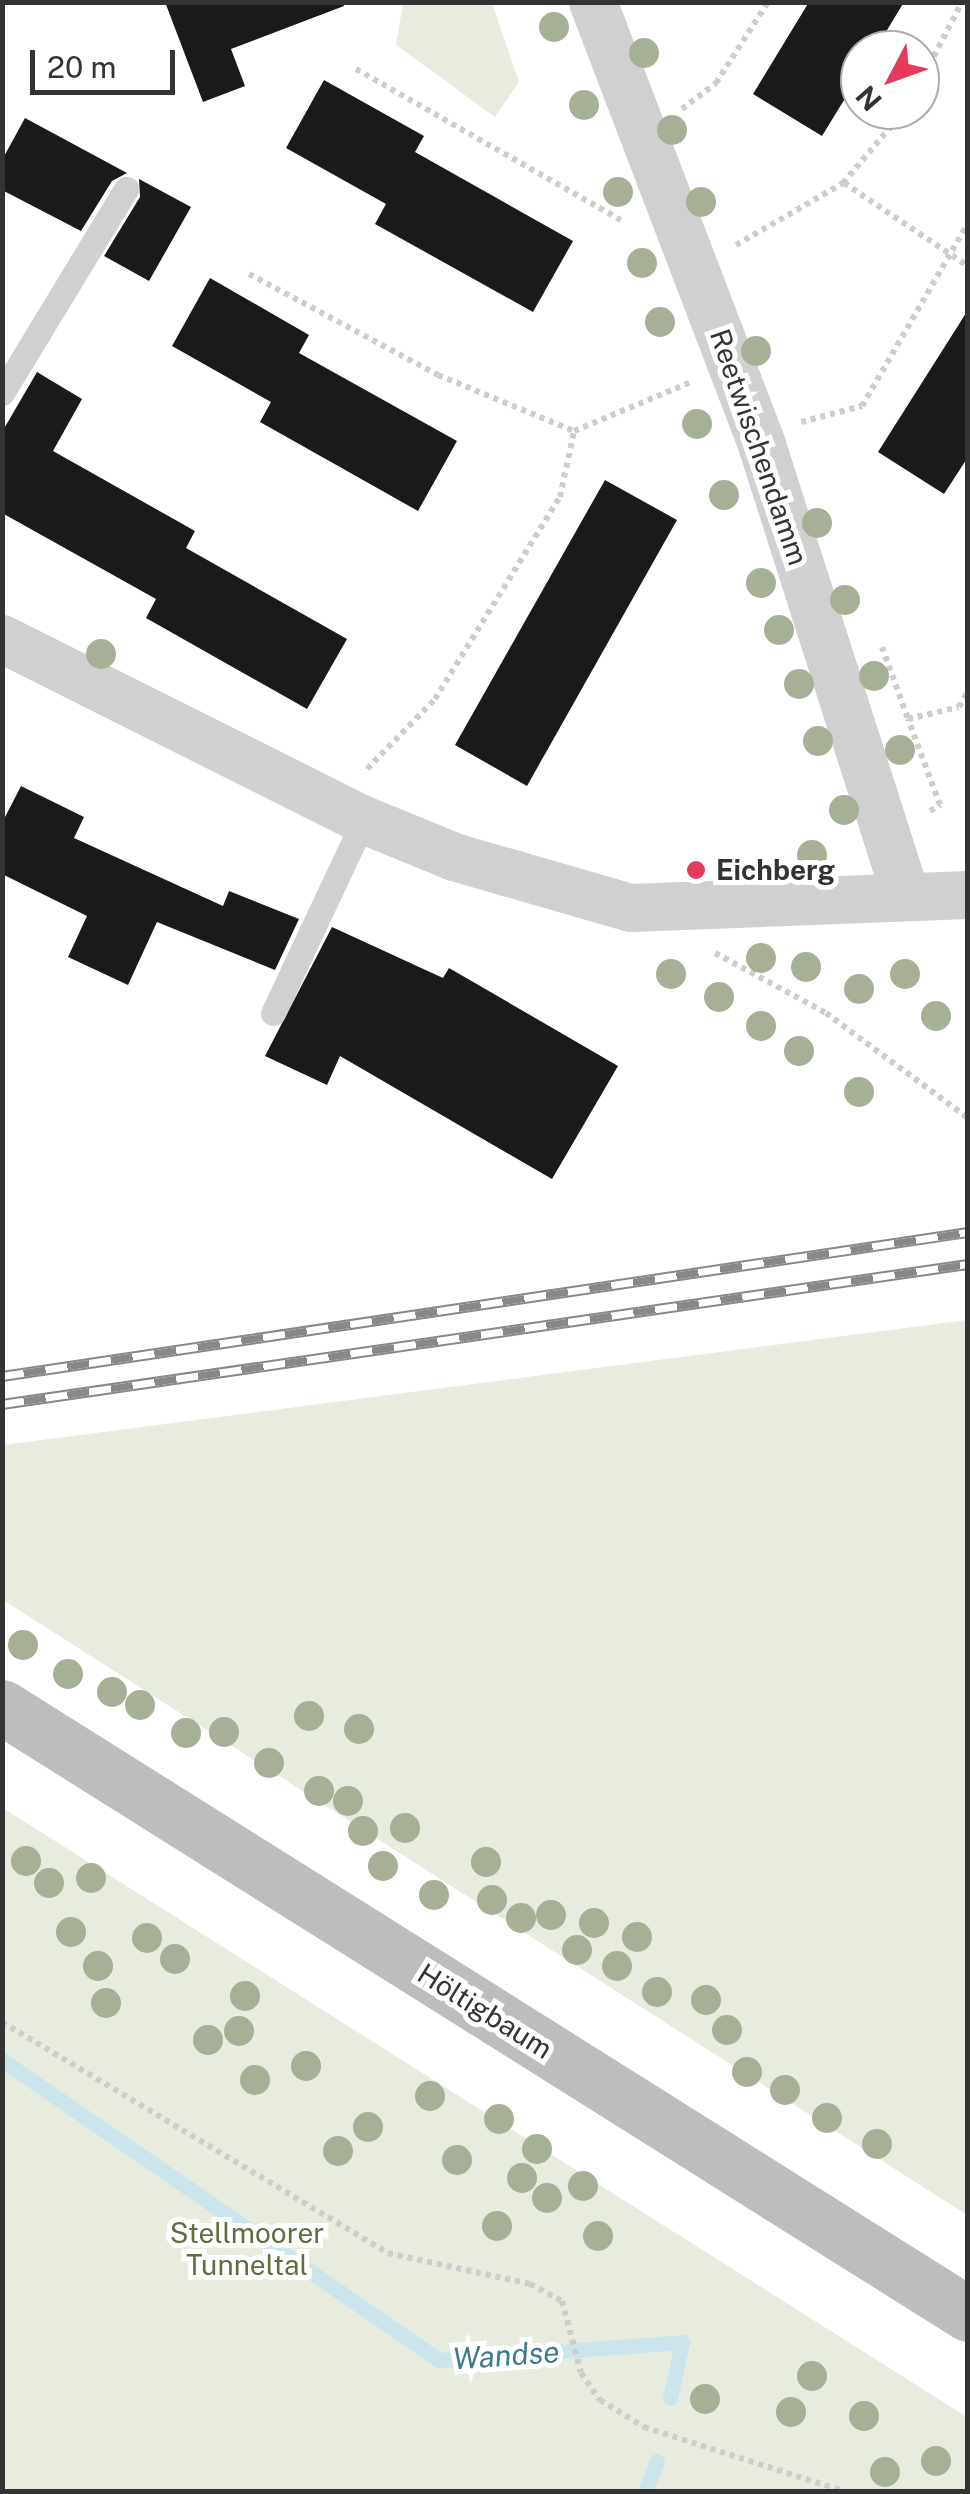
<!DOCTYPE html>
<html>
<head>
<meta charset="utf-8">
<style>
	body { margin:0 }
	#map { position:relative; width:970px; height:2494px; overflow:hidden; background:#fff; font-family:"Public Sans",sans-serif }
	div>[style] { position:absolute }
	.green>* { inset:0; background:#e7ecdf }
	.stream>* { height:15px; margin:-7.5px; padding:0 7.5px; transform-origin:7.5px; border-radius:7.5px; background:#cce4ec }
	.building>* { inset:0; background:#1a1a1a }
	.path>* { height:6px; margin-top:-3px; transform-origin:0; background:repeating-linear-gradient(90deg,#cdcdcd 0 5px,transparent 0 10px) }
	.lane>* { height:25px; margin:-12.5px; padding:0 12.5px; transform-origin:12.5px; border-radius:12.5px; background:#d0d0d0 }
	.street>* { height:48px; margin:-24px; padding:0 24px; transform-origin:24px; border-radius:24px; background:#d0d0d0 }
	.secondary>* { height:55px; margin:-27.5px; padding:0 27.5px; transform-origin:27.5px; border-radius:27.5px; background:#bdbdbd }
	.rail>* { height:11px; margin-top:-5.5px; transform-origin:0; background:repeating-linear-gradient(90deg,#fff 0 22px,#888 0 44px); box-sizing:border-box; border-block:2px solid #888 }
	.trees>* { width:30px; height:30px; margin:-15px; border-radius:50%; background:#a5b096 }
	.dots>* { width:28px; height:28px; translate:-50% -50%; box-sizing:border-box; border:5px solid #fff; border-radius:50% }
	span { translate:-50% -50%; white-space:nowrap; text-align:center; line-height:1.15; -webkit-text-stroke:10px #fff; paint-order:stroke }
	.street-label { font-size:28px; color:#333 }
	.poi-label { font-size:28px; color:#333; font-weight:700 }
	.left { translate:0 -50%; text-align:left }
	.park-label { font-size:28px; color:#5c6f40 }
	.water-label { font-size:30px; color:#3e7a8f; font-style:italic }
	.frame { position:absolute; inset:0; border:5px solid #333; pointer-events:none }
	.north { position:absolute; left:840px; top:30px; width:100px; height:100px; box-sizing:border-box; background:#fff; border:2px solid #adadad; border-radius:50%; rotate:229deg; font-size:28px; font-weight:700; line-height:40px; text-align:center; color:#333 }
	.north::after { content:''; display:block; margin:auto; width:35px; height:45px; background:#e43b5d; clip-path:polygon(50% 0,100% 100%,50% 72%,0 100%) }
	.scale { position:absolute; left:30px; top:50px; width:145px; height:45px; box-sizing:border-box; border:5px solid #333; border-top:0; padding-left:12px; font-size:30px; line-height:35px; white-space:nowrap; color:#333; -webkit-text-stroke:8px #fff; paint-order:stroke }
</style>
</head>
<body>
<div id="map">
	<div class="green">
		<i style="clip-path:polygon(403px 3px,492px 3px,519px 82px,495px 117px,396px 45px)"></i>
		<i style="clip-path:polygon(967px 1320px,967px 2215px,3px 1600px,3px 1445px)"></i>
		<i style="clip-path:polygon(3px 1808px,967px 2417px,967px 2491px,3px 2491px)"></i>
	</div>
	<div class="stream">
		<i style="left:2px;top:2060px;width:530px;rotate:34.47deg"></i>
		<i style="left:439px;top:2360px;width:244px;rotate:-4.2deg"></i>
		<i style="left:682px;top:2342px;width:57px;rotate:102.1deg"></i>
		<i style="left:645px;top:2492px;width:33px;rotate:-69deg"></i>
	</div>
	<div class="building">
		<i style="clip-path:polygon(165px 2px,343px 2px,344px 6px,231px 49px,245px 86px,203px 102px)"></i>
		<i style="clip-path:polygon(809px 2px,904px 2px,875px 50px,860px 50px,860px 74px,822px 136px,753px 94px)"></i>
		<i style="clip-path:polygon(324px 80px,424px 136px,415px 152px,573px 241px,533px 312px,375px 224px,386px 204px,286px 148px)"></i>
		<i style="clip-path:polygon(25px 118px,127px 173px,112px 181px,81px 231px,2px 190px,2px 160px)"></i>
		<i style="clip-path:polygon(139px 179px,191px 207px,149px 281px,104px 256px,140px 197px)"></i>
		<i style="clip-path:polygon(210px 278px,309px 335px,299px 353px,457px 441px,418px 511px,260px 422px,271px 402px,172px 346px)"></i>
		<i style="clip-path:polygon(968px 310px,968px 457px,944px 494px,878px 452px)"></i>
		<i style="clip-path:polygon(37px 372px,82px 399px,53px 451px,195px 531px,186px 548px,347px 639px,307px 709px,146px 618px,156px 599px,2px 513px,2px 432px)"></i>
		<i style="clip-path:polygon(605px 480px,677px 520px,527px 786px,455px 745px)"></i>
		<i style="clip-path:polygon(21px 786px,84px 817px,74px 838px,223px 906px,229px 891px,299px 919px,275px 970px,157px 922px,128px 985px,68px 957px,87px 916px,2px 874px,2px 823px)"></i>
		<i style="clip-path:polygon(332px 927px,443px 978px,449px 968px,618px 1066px,552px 1179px,340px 1056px,327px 1085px,265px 1056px)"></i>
	</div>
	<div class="path">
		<i style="left:356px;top:69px;width:309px;rotate:29.7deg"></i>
		<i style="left:920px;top:83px;width:91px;rotate:-62.6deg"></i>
		<i style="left:682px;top:109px;width:43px;rotate:-37.4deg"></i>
		<i style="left:716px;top:83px;width:96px;rotate:-57.3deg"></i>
		<i style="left:844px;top:183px;width:149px;rotate:33.8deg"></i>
		<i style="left:736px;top:245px;width:124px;rotate:-30.1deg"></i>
		<i style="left:843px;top:183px;width:96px;rotate:-49.7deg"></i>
		<i style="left:249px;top:274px;width:214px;rotate:28.1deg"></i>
		<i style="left:438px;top:375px;width:147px;rotate:22.4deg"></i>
		<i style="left:801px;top:422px;width:63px;rotate:-14.7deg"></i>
		<i style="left:862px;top:406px;width:211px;rotate:-59.9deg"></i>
		<i style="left:882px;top:647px;width:77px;rotate:70.1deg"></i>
		<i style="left:367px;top:769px;width:98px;rotate:-45.8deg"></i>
		<i style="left:435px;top:699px;width:238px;rotate:-58.3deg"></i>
		<i style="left:560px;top:497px;width:67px;rotate:-78deg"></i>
		<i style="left:574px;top:431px;width:125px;rotate:-22.7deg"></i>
		<i style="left:930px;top:811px;width:12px;rotate:-31deg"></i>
		<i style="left:940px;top:805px;width:92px;rotate:-110.4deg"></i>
		<i style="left:908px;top:719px;width:52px;rotate:-13.2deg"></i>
		<i style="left:959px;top:707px;width:18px;rotate:-61deg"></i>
		<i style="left:715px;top:953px;width:126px;rotate:28.4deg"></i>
		<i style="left:826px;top:1013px;width:177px;rotate:36.5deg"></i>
		<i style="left:2px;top:2022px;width:450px;rotate:30.9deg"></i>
		<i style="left:388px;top:2253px;width:145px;rotate:12.3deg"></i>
		<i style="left:530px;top:2284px;width:36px;rotate:28deg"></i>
		<i style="left:562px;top:2301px;width:74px;rotate:75.2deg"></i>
		<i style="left:581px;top:2373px;width:33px;rotate:55deg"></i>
		<i style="left:600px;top:2400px;width:52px;rotate:31.5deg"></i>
		<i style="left:644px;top:2427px;width:212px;rotate:17.8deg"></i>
	</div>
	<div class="lane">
		<i style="left:2px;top:393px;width:239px;rotate:-58.7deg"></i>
		<i style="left:273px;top:1013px;width:213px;rotate:-64.8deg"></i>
	</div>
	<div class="street">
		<i style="left:593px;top:2px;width:474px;rotate:69.1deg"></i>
		<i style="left:762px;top:445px;width:474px;rotate:72.3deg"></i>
		<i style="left:2px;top:639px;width:405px;rotate:26.6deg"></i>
		<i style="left:364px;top:820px;width:97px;rotate:22.3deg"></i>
		<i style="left:454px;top:857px;width:184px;rotate:16.1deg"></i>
		<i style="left:631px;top:908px;width:337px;rotate:-2.2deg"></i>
	</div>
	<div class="secondary">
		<i style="left:2px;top:1707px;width:1141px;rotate:32.14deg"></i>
	</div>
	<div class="rail">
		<i style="left:2px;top:1376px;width:977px;rotate:-8.48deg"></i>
		<i style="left:2px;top:1404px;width:976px;rotate:-8.25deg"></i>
	</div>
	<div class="trees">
		<i style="left:554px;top:27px"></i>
		<i style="left:644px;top:53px"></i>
		<i style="left:584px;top:105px"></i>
		<i style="left:672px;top:130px"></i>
		<i style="left:618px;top:192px"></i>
		<i style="left:701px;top:202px"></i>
		<i style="left:642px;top:263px"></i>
		<i style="left:660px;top:322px"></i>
		<i style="left:756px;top:351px"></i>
		<i style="left:697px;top:424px"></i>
		<i style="left:724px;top:495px"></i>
		<i style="left:817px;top:523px"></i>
		<i style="left:761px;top:583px"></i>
		<i style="left:845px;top:600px"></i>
		<i style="left:779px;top:630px"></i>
		<i style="left:101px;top:654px"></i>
		<i style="left:874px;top:676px"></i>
		<i style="left:799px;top:684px"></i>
		<i style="left:818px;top:741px"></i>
		<i style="left:900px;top:750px"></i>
		<i style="left:844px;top:810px"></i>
		<i style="left:812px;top:855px"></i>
		<i style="left:761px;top:958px"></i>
		<i style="left:806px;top:967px"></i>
		<i style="left:671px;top:974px"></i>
		<i style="left:905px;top:974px"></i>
		<i style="left:859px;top:989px"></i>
		<i style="left:719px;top:997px"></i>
		<i style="left:936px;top:1016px"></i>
		<i style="left:761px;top:1026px"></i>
		<i style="left:799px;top:1051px"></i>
		<i style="left:859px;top:1092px"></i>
		<i style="left:23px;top:1645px"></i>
		<i style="left:68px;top:1674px"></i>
		<i style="left:112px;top:1692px"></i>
		<i style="left:140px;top:1705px"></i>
		<i style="left:309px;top:1716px"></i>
		<i style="left:359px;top:1729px"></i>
		<i style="left:224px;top:1732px"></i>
		<i style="left:186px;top:1733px"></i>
		<i style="left:269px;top:1763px"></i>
		<i style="left:319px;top:1791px"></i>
		<i style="left:348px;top:1801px"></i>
		<i style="left:405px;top:1828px"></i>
		<i style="left:363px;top:1831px"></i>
		<i style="left:26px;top:1861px"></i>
		<i style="left:486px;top:1862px"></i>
		<i style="left:383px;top:1866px"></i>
		<i style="left:91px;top:1878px"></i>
		<i style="left:49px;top:1883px"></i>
		<i style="left:434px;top:1895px"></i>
		<i style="left:492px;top:1900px"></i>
		<i style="left:551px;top:1915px"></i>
		<i style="left:521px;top:1918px"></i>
		<i style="left:594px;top:1923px"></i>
		<i style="left:71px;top:1932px"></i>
		<i style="left:637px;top:1937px"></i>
		<i style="left:147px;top:1938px"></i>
		<i style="left:577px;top:1950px"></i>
		<i style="left:175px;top:1959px"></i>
		<i style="left:98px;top:1966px"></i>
		<i style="left:617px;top:1966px"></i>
		<i style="left:657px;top:1992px"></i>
		<i style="left:245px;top:1996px"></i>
		<i style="left:706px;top:2000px"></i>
		<i style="left:106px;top:2003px"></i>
		<i style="left:727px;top:2030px"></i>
		<i style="left:239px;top:2031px"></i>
		<i style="left:208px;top:2040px"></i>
		<i style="left:306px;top:2066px"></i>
		<i style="left:747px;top:2072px"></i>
		<i style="left:255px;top:2080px"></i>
		<i style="left:785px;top:2090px"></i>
		<i style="left:430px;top:2096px"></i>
		<i style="left:827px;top:2118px"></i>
		<i style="left:499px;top:2119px"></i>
		<i style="left:368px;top:2127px"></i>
		<i style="left:877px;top:2144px"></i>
		<i style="left:537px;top:2149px"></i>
		<i style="left:338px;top:2151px"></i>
		<i style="left:457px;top:2160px"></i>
		<i style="left:522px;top:2178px"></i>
		<i style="left:583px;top:2186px"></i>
		<i style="left:547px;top:2198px"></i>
		<i style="left:497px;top:2226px"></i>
		<i style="left:598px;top:2236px"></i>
		<i style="left:812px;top:2376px"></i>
		<i style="left:705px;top:2399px"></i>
		<i style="left:791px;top:2412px"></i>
		<i style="left:864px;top:2416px"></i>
		<i style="left:936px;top:2461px"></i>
		<i style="left:885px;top:2472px"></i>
	</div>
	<div class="dots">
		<i style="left:696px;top:870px;background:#e43b5d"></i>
	</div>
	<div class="street-label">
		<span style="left:759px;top:447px;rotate:71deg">Reetwischendamm</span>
		<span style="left:485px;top:2011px;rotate:32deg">Höltigbaum</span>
	</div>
	<div class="poi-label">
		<span class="left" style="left:716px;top:870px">Eichberg</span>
	</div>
	<div class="park-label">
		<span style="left:247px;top:2249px">Stellmoorer<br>Tunneltal</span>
	</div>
	<div class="water-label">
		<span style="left:506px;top:2355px;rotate:-4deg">Wandse</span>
	</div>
	<div class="frame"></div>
	<div class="north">N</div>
	<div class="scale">20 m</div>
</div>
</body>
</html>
